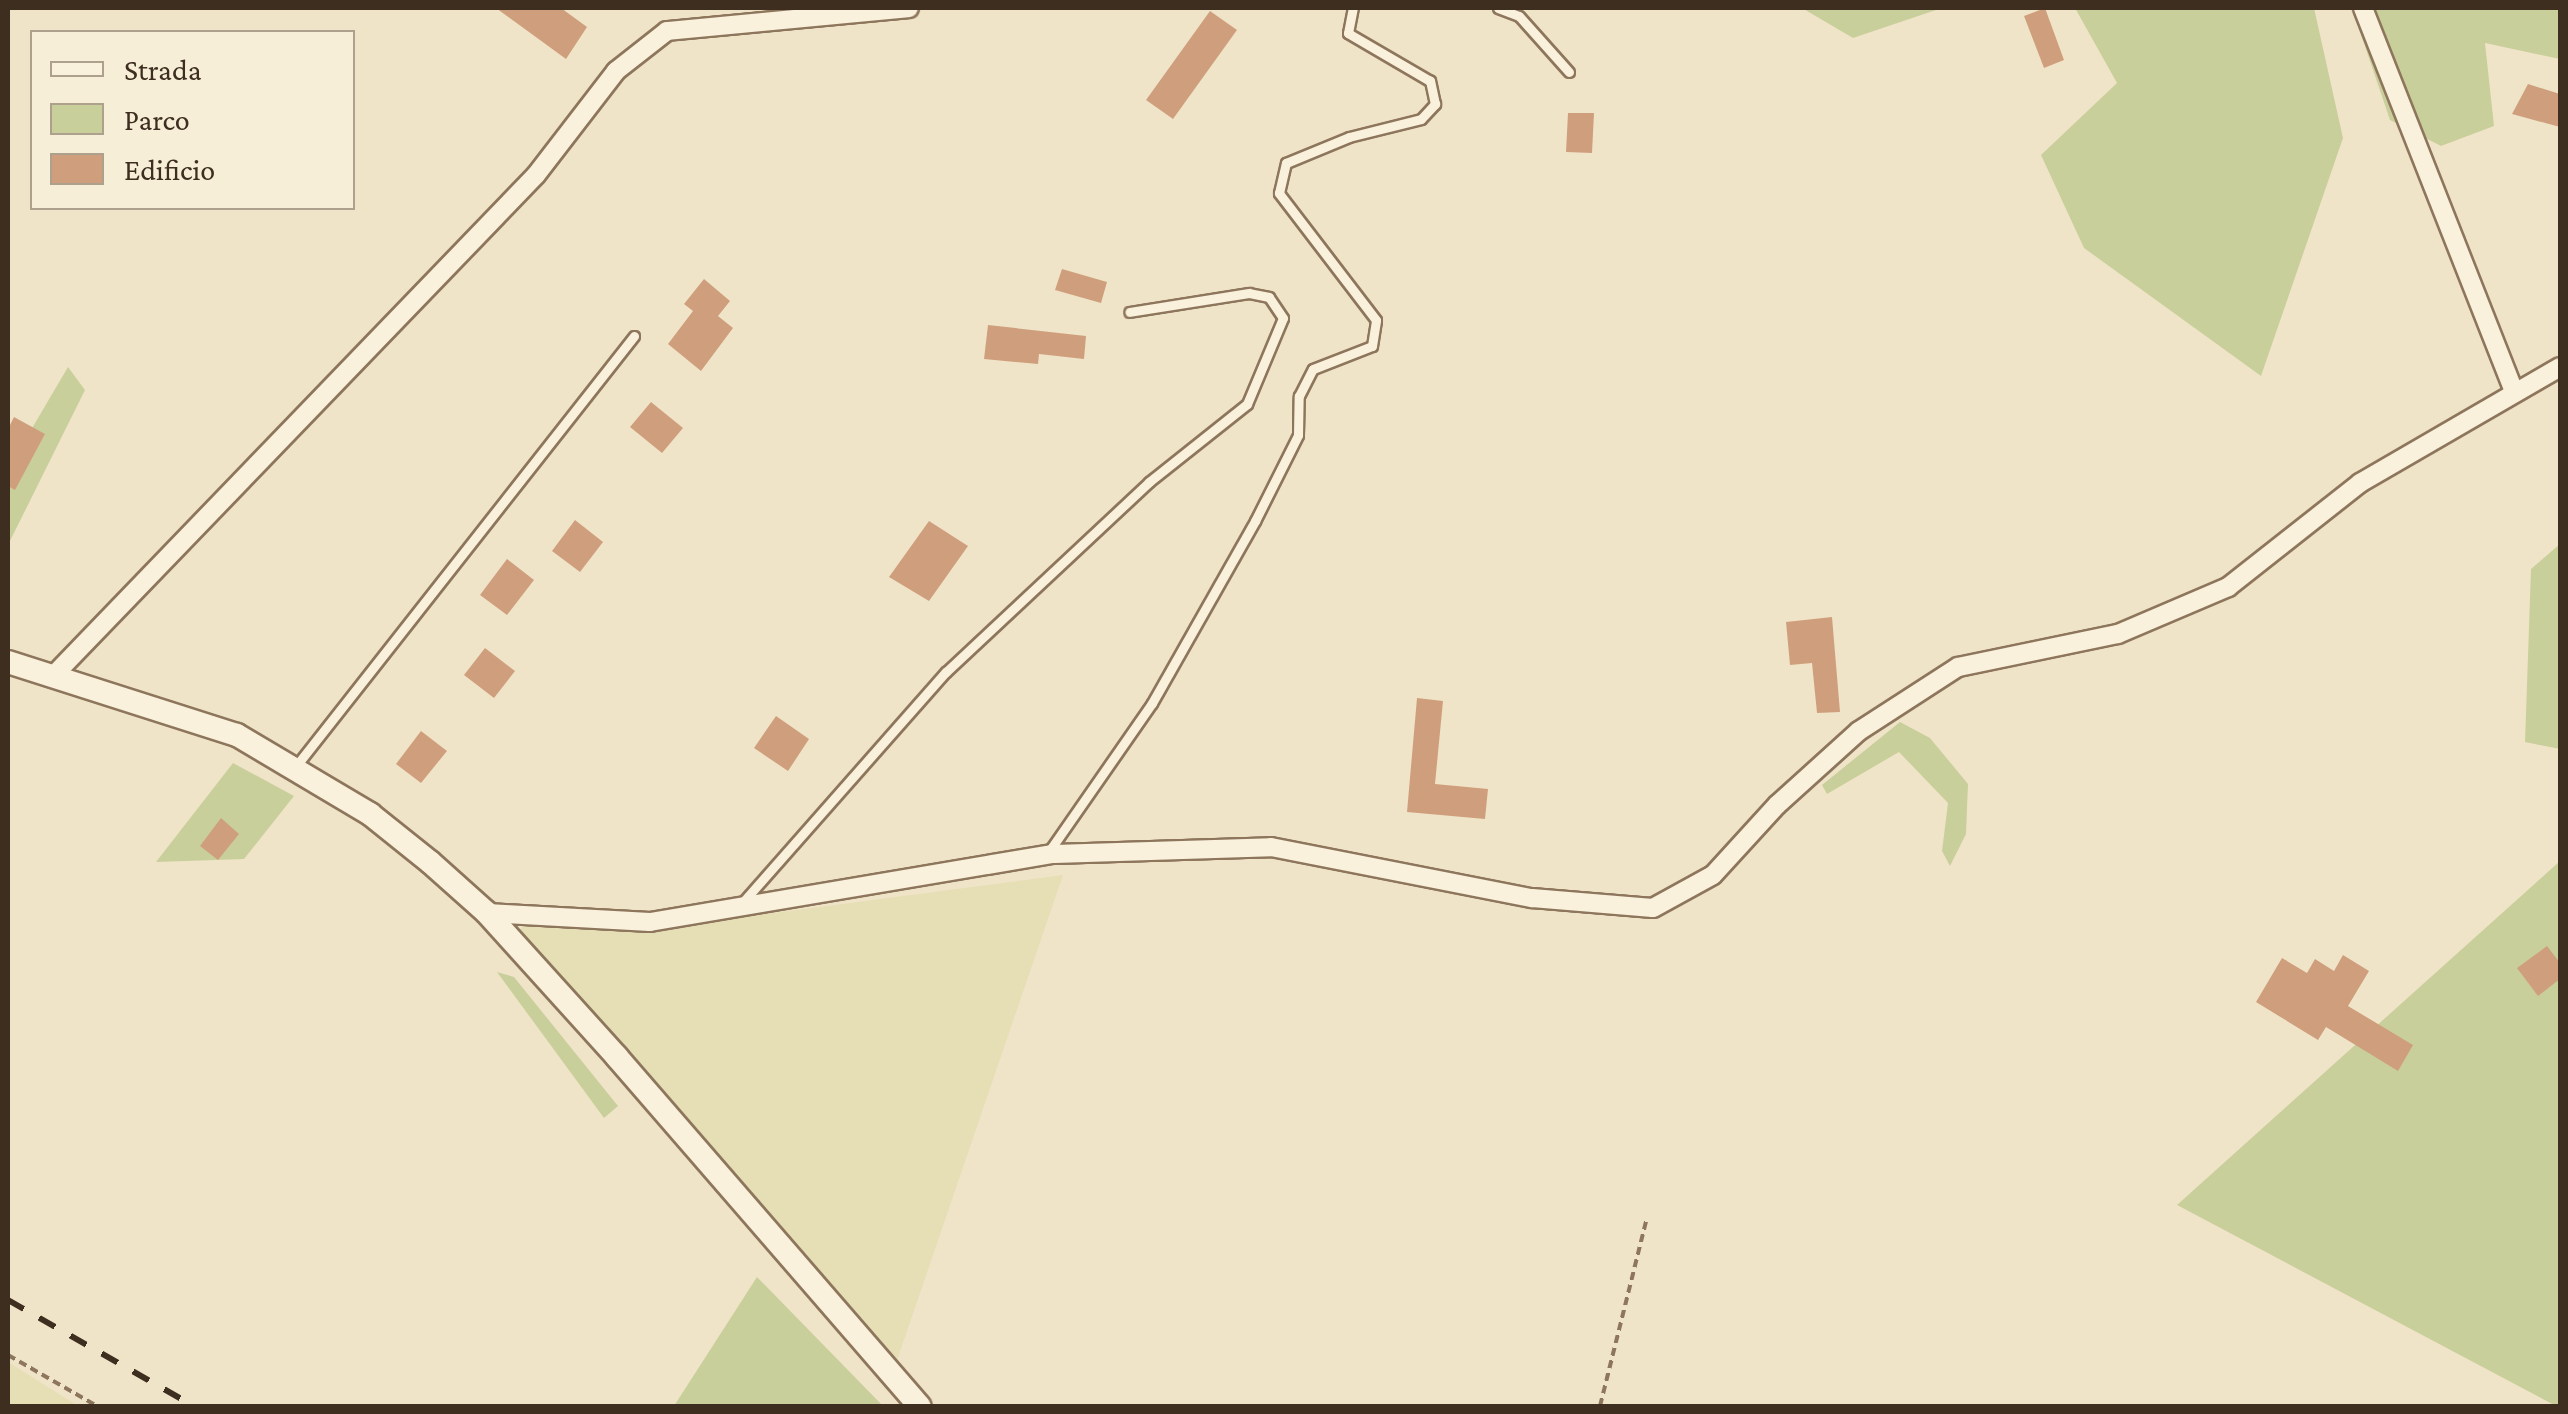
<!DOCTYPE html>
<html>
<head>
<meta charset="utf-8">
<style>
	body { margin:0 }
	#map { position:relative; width:2568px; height:1414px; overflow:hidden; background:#f0e4c8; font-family:"Crimson Pro",serif }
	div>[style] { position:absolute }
	.farmland>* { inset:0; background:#e6deb5 }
	.green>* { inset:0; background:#c9cf9b }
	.building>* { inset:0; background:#cf9f7d }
	.path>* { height:4px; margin-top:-2px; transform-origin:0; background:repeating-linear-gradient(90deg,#8d765c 0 8px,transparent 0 13px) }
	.roads { filter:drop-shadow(2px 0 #8d765c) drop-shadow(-2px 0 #8d765c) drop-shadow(0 2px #8d765c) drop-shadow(0 -2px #8d765c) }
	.service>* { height:9px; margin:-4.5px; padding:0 4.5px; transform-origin:4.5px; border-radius:4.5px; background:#faf1dc }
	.minor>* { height:18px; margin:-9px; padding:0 9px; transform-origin:9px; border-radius:9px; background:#faf1dc }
	.tertiary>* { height:22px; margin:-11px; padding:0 11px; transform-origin:11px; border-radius:11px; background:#faf1dc }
	.rail>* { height:6px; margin-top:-3px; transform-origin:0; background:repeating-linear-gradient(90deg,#3d2e20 0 18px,transparent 0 36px) }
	span { translate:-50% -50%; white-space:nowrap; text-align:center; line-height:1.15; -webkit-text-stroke:10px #f7eed8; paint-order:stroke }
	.frame { position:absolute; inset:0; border:10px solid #3d2e20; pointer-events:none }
	.legend { position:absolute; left:30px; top:30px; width:325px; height:180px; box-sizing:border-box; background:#f7eed8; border:2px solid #ada18e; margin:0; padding:12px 18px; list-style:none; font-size:30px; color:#3d2e20 }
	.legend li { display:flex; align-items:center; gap:20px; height:50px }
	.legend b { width:50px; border:2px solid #ada18e }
</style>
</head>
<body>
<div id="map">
	<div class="farmland">
		<i style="clip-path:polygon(1063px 875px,892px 1375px,516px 934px,525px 924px,659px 928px)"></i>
		<i style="clip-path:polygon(8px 1362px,78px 1406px,8px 1406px)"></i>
	</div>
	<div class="green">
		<i style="clip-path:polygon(1802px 8px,1942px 8px,1853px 38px)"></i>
		<i style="clip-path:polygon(2075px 8px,2314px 8px,2343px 138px,2261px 376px,2084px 248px,2041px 155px,2117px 83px)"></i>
		<i style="clip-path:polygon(2352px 8px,2560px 8px,2560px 59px,2485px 43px,2494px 126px,2441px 146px,2390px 120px)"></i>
		<i style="clip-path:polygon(68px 367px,85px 390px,8px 545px,8px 469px)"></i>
		<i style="clip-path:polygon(2560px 544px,2560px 749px,2525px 742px,2531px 569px)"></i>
		<i style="clip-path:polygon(1900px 722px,1930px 738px,1968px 784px,1966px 834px,1950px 866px,1942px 851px,1948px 803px,1899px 752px,1827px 794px,1822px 785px)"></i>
		<i style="clip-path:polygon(233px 763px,294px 796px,244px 859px,156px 862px)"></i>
		<i style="clip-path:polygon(2560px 861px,2560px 1406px,2556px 1406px,2177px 1205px)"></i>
		<i style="clip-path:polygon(497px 972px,514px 977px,618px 1106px,604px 1118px)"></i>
		<i style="clip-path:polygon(757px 1277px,883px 1406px,674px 1406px)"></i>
	</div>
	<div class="building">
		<i style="clip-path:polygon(496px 8px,561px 8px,587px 27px,566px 59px)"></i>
		<i style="clip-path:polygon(2045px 8px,2064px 60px,2044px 68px,2024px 16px)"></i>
		<i style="clip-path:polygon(1210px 11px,1237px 30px,1173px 119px,1146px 100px)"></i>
		<i style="clip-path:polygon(2528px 84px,2560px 94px,2560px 127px,2512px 114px)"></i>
		<i style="clip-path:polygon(1568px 113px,1594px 113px,1592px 153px,1566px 152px)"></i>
		<i style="clip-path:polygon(1062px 269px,1107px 282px,1101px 303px,1055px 290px)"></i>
		<i style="clip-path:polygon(704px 279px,730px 301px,718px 316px,733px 328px,701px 371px,668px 344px,693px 311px,684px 304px)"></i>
		<i style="clip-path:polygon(988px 325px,1086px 336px,1084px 359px,1039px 354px,1038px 364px,984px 359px)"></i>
		<i style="clip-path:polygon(651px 402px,683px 428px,662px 453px,630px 427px)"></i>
		<i style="clip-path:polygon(14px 417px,45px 434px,15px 490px,8px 486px,8px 429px)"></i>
		<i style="clip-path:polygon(575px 520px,603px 542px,580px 572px,552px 551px)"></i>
		<i style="clip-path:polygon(929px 521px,968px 546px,929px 601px,889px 577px)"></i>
		<i style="clip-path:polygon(507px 559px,534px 580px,507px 615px,480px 595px)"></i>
		<i style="clip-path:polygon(1832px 617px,1840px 712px,1817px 713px,1812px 663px,1790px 665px,1786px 622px)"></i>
		<i style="clip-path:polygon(485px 648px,515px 671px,494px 698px,464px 675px)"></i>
		<i style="clip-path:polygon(1417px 698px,1443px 701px,1435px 784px,1488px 789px,1485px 819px,1407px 812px)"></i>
		<i style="clip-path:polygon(776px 716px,809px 739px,788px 771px,754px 748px)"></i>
		<i style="clip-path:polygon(421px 731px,447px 751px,421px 783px,396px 764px)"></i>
		<i style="clip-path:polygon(221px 818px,239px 834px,218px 860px,200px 846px)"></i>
		<i style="clip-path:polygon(2547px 946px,2560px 963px,2560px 979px,2538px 996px,2517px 968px)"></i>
		<i style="clip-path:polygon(2343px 955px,2369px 971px,2348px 1006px,2413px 1045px,2398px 1071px,2326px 1027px,2318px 1040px,2256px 1002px,2282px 958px,2307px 973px,2315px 959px,2334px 971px)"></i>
	</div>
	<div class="path">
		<i style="left:8px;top:1355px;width:103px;rotate:29.8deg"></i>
		<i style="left:1600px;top:1406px;width:194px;rotate:-76deg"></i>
	</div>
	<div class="roads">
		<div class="service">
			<i style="left:1498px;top:8px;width:22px;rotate:21deg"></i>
			<i style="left:1519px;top:16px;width:75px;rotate:48.2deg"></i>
			<i style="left:296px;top:766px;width:547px;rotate:-51.83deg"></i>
			<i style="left:1054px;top:854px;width:7px;rotate:-106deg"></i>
			<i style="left:1052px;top:847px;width:175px;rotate:-55.2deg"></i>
			<i style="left:1152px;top:703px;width:209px;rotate:-60.5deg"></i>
			<i style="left:1255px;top:521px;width:96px;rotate:-63.4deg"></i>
			<i style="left:1298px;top:435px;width:39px;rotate:-89deg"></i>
			<i style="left:1299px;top:396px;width:30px;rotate:-63deg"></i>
			<i style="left:1313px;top:369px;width:63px;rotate:-21.3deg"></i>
			<i style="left:1372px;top:346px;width:26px;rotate:-81deg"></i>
			<i style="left:1376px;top:320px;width:160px;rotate:-127.4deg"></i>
			<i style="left:1279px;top:193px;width:31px;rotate:-77deg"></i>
			<i style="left:1286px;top:163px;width:68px;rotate:-22.4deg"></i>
			<i style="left:1349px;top:137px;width:74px;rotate:-14deg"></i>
			<i style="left:1421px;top:119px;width:21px;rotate:-47deg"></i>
			<i style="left:1435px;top:104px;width:24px;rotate:-102deg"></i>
			<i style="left:1430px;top:81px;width:95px;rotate:-149.7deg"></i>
			<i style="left:1348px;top:33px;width:25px;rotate:-79deg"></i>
			<i style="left:742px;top:903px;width:308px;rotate:-48.6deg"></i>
			<i style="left:946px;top:672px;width:278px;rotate:-43.1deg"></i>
			<i style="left:1149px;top:482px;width:125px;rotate:-38.5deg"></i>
			<i style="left:1247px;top:404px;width:93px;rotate:-67.3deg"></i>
			<i style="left:1283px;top:318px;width:25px;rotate:-124deg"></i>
			<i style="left:1269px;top:297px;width:20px;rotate:-169deg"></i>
			<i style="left:1249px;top:293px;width:121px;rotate:171deg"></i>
		</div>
		<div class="minor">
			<i style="left:2363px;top:8px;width:413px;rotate:68.5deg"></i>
			<i style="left:55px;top:674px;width:693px;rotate:-46.05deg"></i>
			<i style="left:536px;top:175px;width:131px;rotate:-52.4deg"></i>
			<i style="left:616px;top:71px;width:65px;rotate:-38.1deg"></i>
			<i style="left:667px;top:31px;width:243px;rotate:-5.4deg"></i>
			<i style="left:487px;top:913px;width:163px;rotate:3.2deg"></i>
			<i style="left:650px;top:922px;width:410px;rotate:-9.6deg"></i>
			<i style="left:1054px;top:854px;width:217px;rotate:-1.8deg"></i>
			<i style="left:1271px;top:847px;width:266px;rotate:11.1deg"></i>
			<i style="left:1532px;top:898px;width:121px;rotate:4.7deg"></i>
			<i style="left:1653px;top:908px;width:68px;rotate:-28.8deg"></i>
			<i style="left:1713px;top:875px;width:95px;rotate:-47.6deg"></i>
			<i style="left:1777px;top:805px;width:110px;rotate:-42.1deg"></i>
			<i style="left:1859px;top:731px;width:118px;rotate:-32.9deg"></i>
			<i style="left:1958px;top:667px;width:163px;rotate:-11.7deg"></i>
			<i style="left:2118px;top:634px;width:120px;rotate:-23.1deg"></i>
			<i style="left:2228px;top:587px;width:168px;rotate:-38.2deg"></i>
			<i style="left:2360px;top:483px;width:231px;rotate:-30.1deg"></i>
		</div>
		<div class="tertiary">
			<i style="left:8px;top:662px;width:240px;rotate:17.7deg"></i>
			<i style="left:237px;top:735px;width:155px;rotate:30.7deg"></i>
			<i style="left:370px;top:814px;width:77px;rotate:38.7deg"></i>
			<i style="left:430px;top:862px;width:76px;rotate:41.8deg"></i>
			<i style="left:487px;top:913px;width:194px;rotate:47.9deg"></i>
			<i style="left:617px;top:1057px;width:462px;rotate:49.1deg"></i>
		</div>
	</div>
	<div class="rail">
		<i style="left:8px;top:1300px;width:214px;rotate:29.7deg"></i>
	</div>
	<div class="frame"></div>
	<ul class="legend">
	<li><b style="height:12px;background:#faf1dc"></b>Strada</li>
	<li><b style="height:28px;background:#c9cf9b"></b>Parco</li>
	<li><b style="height:28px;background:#cf9f7d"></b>Edificio</li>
	</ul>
</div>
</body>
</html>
